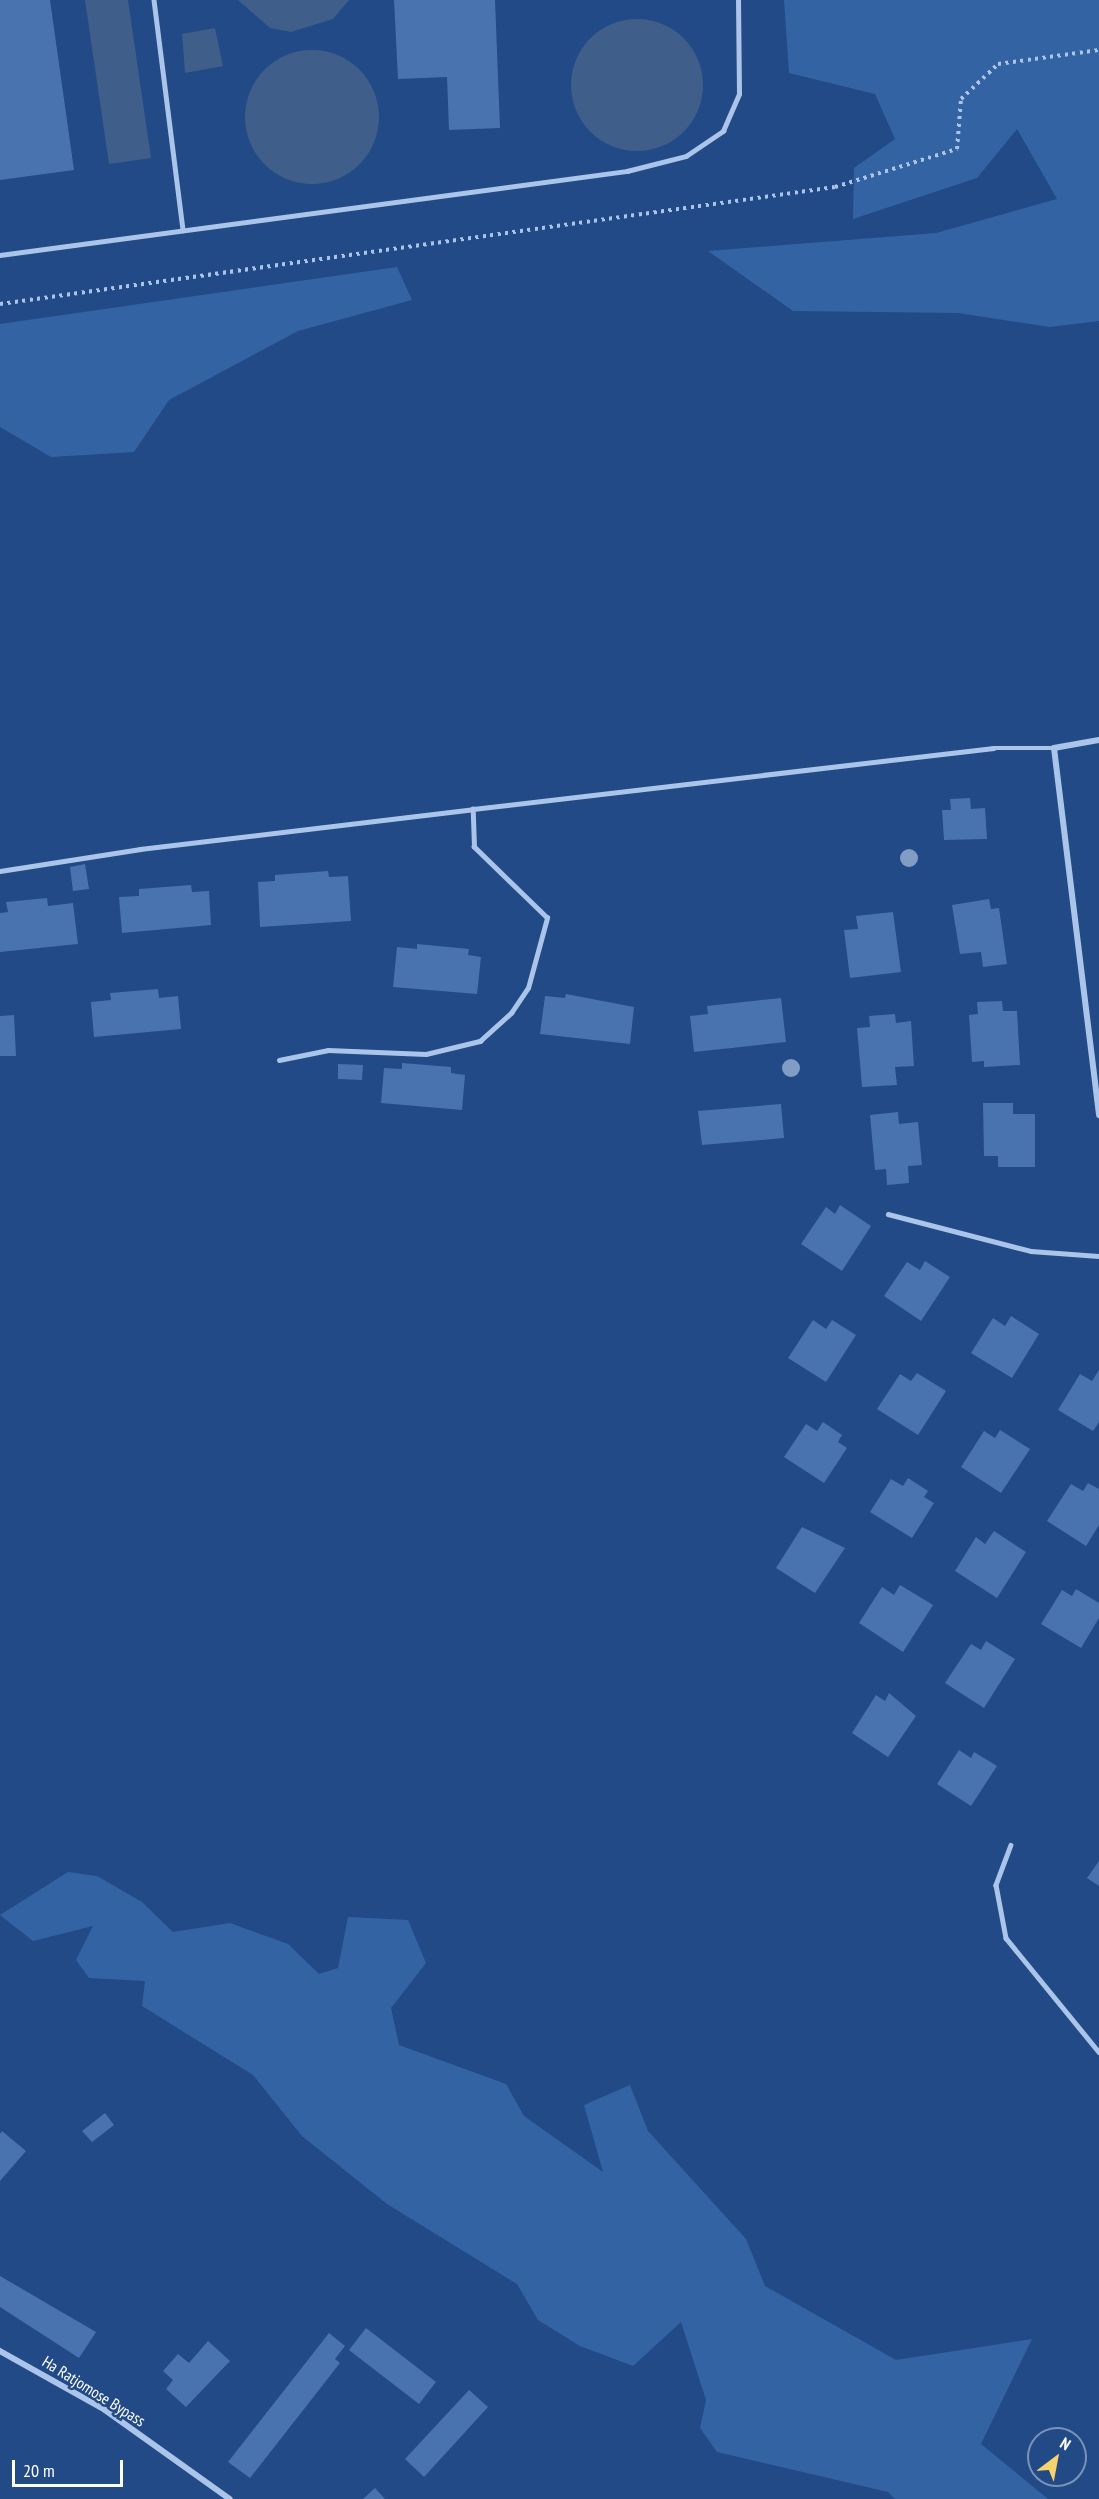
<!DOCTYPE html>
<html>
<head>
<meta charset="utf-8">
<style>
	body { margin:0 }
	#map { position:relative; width:1099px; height:2499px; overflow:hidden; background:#214a87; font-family:"PT Sans Narrow",sans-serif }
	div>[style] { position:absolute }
	.green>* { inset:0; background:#3463a4 }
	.water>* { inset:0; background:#405e8a }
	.round { border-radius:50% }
	.building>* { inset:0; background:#4973af }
	.path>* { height:4px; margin-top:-2px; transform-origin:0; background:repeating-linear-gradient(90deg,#abc5ea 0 3px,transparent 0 7.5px) }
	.service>* { height:4.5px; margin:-2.25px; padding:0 2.25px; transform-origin:2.25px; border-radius:2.25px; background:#abc5ea }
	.minor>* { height:6px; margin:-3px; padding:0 3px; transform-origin:3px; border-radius:3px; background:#abc5ea }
	.trees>* { width:18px; height:18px; margin:-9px; border-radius:50%; background:#819cc5 }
	span { translate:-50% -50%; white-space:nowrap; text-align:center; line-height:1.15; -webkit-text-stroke:5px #214a87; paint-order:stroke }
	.street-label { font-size:16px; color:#fff }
	.north { position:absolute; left:1027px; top:2427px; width:60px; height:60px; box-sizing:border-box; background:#214a87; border:2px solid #7a92b7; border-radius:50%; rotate:32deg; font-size:16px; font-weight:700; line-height:24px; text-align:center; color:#fff }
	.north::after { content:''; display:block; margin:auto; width:21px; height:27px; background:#f7d36c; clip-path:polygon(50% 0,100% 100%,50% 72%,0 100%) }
	.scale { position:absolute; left:12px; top:2460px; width:111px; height:27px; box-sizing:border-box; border:3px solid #fff; border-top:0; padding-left:8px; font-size:18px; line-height:21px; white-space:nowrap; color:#fff; -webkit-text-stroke:4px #214a87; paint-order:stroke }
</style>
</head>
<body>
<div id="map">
	<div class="green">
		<i style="clip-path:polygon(784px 0,1099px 0,1099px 321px,1050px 327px,958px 313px,793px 311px,708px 251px,936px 233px,1057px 199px,1017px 129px,977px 178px,853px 219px,854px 168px,895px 139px,875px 94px,789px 73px)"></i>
		<i style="clip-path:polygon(397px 267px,412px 300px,298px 331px,169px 400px,134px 452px,51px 457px,0 427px,0 324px)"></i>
		<i style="clip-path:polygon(68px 1872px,97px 1876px,142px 1902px,173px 1932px,230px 1923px,288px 1944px,319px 1974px,338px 1968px,348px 1917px,408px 1920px,426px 1963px,391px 2008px,399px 2045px,506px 2084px,524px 2116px,603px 2172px,584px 2105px,630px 2085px,648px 2131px,746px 2239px,765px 2286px,896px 2360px,1032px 2339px,981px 2444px,1048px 2499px,895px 2499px,888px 2492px,717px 2452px,700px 2428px,706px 2400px,681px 2322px,633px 2366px,580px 2346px,538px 2320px,517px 2284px,387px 2204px,302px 2136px,253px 2075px,142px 2006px,145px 1981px,89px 1978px,76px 1960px,93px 1926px,33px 1941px,0 1915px)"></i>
	</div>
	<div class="water">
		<i style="clip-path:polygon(85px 0,128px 0,151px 158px,109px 164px)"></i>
		<i style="clip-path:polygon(238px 0,349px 0,333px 19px,291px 32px,270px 28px)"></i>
		<i class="round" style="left:571px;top:19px;width:132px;height:132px"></i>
		<i style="clip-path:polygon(215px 28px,223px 66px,185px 73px,182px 34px)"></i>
		<i class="round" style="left:245px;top:50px;width:134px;height:134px"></i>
	</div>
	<div class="building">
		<i style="clip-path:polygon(0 0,50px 0,74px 170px,0 180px)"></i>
		<i style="clip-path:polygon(394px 0,495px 0,500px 128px,449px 130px,447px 77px,398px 79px)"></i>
		<i style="clip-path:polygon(970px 798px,971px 809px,985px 808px,987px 839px,944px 840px,942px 810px,951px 810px,950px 799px)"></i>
		<i style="clip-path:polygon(85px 864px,89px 889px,73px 891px,70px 867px)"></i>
		<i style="clip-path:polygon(328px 871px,329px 877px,348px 876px,351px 921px,260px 927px,258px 882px,275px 881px,275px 875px)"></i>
		<i style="clip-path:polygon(191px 885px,192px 892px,209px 891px,211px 925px,122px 933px,119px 897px,139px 896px,139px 889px)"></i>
		<i style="clip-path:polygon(47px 898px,48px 906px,73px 903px,78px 944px,0 952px,0 913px,8px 912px,6px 902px)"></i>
		<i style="clip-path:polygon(989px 899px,991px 909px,999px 908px,1007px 964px,983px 967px,981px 952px,960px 954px,952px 905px)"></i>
		<i style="clip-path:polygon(893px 912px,901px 972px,850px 978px,844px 930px,858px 929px,856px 916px)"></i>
		<i style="clip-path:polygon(417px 944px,469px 949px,468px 955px,481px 957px,477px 994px,393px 987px,397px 947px,417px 949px)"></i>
		<i style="clip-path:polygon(158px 989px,159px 998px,178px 996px,181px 1029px,94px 1037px,91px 1002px,111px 1000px,110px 993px)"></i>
		<i style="clip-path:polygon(566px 994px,634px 1007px,630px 1044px,540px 1034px,545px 996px,565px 998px)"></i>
		<i style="clip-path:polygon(781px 998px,786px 1042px,694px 1052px,690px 1016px,708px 1014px,707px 1006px)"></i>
		<i style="clip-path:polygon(1002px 1001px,1003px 1011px,1017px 1011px,1020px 1065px,984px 1067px,984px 1061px,972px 1062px,969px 1015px,978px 1014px,977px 1002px)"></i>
		<i style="clip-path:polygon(895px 1014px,896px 1023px,911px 1021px,914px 1066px,895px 1067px,897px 1085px,862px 1087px,857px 1028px,870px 1027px,869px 1016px)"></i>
		<i style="clip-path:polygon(14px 1015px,16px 1056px,0 1056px,0 1016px)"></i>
		<i style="clip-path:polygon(402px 1063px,451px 1067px,451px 1073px,465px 1075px,462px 1110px,381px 1103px,384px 1068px,402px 1069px)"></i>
		<i style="clip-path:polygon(338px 1064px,363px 1065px,362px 1080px,338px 1079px)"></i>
		<i style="clip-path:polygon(983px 1103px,1013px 1103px,1013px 1114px,1035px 1114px,1035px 1167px,998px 1167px,998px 1156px,984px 1156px)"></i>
		<i style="clip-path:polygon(781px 1104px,784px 1138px,702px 1145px,698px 1111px)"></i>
		<i style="clip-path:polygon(898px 1112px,899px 1124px,918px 1122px,922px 1165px,908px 1166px,909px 1183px,887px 1185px,886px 1169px,875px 1170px,870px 1115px)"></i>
		<i style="clip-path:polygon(840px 1205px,871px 1226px,842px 1271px,801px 1244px,826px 1207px,835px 1214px)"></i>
		<i style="clip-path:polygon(925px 1261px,950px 1277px,921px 1321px,884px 1296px,907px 1262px,920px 1270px)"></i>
		<i style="clip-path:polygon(1011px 1316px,1039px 1334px,1012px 1378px,971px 1353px,993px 1318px,1005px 1326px)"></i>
		<i style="clip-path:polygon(813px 1320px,826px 1329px,832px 1320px,856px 1335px,826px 1382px,788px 1358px)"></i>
		<i style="clip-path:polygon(1099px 1370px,1099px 1422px,1093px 1431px,1058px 1410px,1080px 1374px,1092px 1381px)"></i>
		<i style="clip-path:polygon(917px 1373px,946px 1391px,918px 1435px,877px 1409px,900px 1374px,911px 1381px)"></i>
		<i style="clip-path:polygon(823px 1422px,842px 1435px,838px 1442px,847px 1448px,824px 1483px,784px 1457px,806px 1424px,817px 1431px)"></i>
		<i style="clip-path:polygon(1000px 1430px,1030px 1449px,1001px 1493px,961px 1467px,984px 1431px,995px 1438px)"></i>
		<i style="clip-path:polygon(908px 1478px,928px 1491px,924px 1497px,934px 1503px,912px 1538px,870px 1512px,891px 1479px,903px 1486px)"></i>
		<i style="clip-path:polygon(1088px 1483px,1099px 1489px,1099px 1525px,1086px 1546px,1047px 1521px,1071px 1484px,1083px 1491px)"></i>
		<i style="clip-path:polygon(802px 1527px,845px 1548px,815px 1593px,776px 1568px)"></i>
		<i style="clip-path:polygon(994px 1531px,1026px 1552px,997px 1598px,955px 1571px,976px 1537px,985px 1544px)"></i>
		<i style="clip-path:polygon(900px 1585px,933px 1605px,903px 1652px,859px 1623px,882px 1587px,894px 1595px)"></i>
		<i style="clip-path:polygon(1076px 1589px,1099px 1603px,1099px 1618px,1081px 1648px,1041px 1624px,1062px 1590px,1072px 1596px)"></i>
		<i style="clip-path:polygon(986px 1641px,1015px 1659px,984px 1708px,945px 1683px,971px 1644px,981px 1650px)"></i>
		<i style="clip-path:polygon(889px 1693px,916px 1716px,888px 1757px,852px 1733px,876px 1695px,885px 1701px)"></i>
		<i style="clip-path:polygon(959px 1750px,971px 1758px,974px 1752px,997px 1766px,971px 1806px,937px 1784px)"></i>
		<i style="clip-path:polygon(1099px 1861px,1099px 1886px,1087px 1878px)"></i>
		<i style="clip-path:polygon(105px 2113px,114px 2125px,92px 2142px,82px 2131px)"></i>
		<i style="clip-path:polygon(2px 2131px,26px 2151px,0 2181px,0 2134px)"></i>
		<i style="clip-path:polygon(0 2276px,96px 2332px,79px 2358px,0 2307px)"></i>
		<i style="clip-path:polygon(366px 2328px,436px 2382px,419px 2404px,349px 2350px)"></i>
		<i style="clip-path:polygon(329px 2333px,345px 2346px,335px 2359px,340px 2363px,250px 2478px,228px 2462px)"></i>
		<i style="clip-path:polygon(208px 2341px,230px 2361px,186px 2407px,166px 2389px,173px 2380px,163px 2371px,178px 2354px,189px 2363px)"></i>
		<i style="clip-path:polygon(469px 2390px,488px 2407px,424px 2477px,405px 2459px)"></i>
		<i style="clip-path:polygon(375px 2488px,385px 2499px,363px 2499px)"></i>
	</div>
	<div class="path">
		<i style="left:0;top:304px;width:843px;rotate:-7.98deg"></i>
		<i style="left:835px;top:187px;width:128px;rotate:-17.3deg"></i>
		<i style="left:957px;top:149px;width:50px;rotate:-85.4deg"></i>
		<i style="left:961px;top:99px;width:51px;rotate:-43.4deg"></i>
		<i style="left:998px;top:64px;width:102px;rotate:-7.9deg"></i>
	</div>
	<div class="service">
		<i style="left:154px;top:0;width:232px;rotate:82.8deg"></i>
		<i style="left:0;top:255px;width:633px;rotate:-7.63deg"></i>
		<i style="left:627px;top:171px;width:61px;rotate:-14.3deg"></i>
		<i style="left:686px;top:156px;width:45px;rotate:-34deg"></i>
		<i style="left:723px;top:131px;width:40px;rotate:-66.6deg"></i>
		<i style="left:739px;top:94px;width:94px;rotate:-90.6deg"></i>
		<i style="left:0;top:871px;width:142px;rotate:-8.9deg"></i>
		<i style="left:140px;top:849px;width:335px;rotate:-6.8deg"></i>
		<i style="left:279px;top:1060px;width:50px;rotate:-11.5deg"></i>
		<i style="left:328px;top:1050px;width:98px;rotate:2.3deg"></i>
		<i style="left:426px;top:1054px;width:56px;rotate:-13.5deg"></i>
		<i style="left:480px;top:1041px;width:42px;rotate:-42.1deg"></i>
		<i style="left:511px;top:1013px;width:30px;rotate:-56deg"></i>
		<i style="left:528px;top:988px;width:73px;rotate:-74.8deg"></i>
		<i style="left:547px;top:918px;width:102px;rotate:-135.8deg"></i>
		<i style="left:474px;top:847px;width:38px;rotate:-92deg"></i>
		<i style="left:473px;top:809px;width:524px;rotate:-6.69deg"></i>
		<i style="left:993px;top:748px;width:61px"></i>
		<i style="left:888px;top:1214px;width:148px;rotate:14.5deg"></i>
		<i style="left:1031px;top:1251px;width:68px;rotate:4.2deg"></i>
		<i style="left:1011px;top:1845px;width:43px;rotate:110.6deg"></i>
		<i style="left:996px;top:1885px;width:54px;rotate:79.3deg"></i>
		<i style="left:1006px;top:1938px;width:147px;rotate:50.8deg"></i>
	</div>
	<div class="minor">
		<i style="left:1099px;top:740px;width:46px;rotate:169.9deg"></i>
		<i style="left:1054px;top:748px;width:370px;rotate:83deg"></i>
		<i style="left:0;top:2351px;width:120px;rotate:29.3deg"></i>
		<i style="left:105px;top:2410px;width:153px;rotate:35.5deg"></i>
	</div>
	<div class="trees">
		<i style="left:909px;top:858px"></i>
		<i style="left:791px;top:1068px"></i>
	</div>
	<div class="street-label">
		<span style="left:94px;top:2391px;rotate:32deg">Ha Ratjomose Bypass</span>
	</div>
	<div class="north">N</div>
	<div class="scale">20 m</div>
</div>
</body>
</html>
